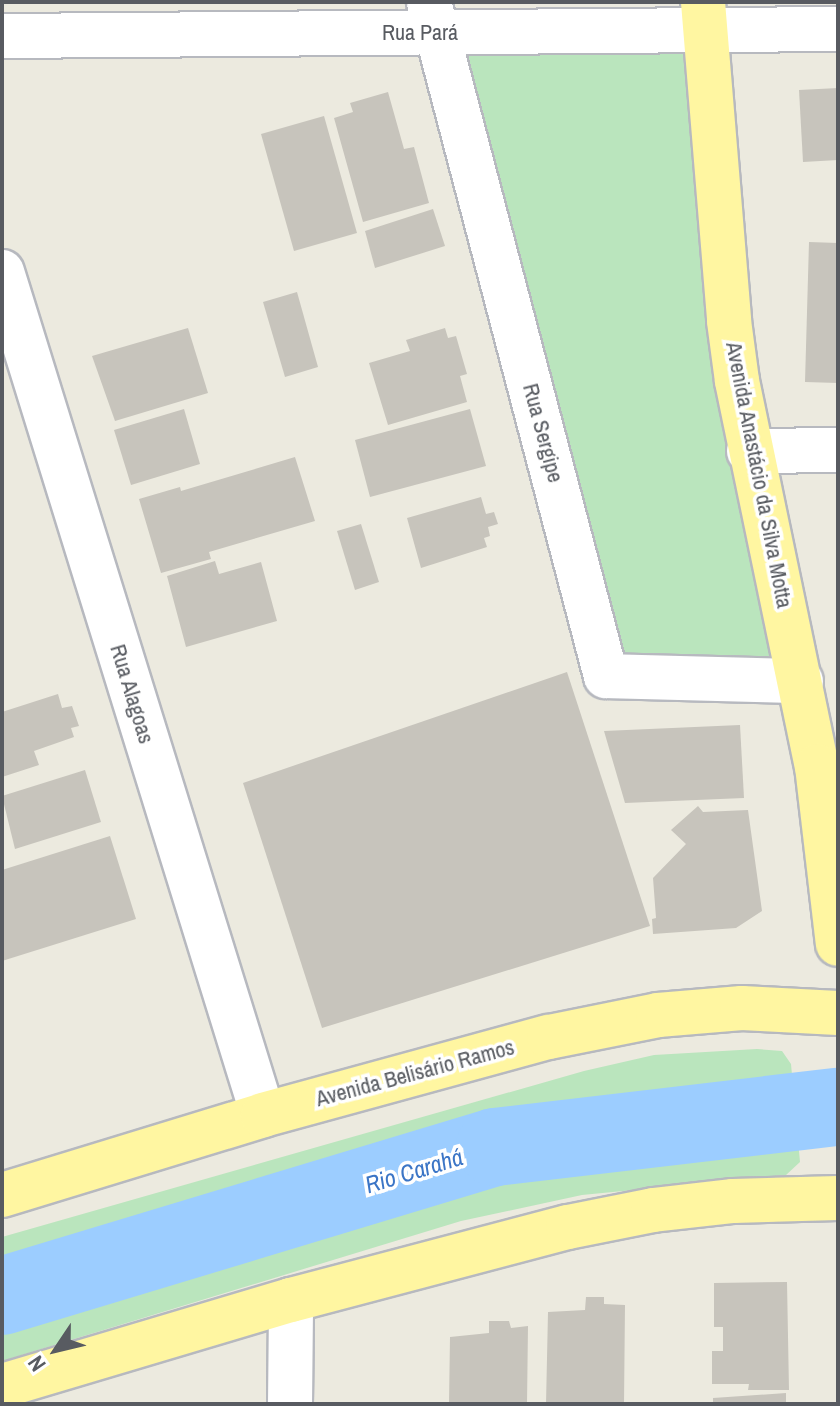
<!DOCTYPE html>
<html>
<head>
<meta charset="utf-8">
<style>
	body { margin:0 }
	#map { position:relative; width:840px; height:1406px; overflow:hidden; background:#eceadf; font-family:"Archivo Narrow",sans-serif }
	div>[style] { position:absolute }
	.green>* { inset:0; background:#bae5bd }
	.river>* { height:78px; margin:-39px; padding:0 39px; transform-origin:39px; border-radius:39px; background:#9ccdff }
	.building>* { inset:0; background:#c7c4bc }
	.roads { filter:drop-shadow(2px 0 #b7b9bf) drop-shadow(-2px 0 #b7b9bf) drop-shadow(0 2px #b7b9bf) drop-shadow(0 -2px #b7b9bf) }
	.minor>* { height:44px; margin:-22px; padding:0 22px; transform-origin:22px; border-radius:22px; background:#fff }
	.major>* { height:44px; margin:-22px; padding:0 22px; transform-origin:22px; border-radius:22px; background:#fff6a1 }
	span { translate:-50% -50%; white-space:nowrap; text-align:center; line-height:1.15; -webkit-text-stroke:7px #fff; paint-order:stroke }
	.street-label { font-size:22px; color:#585b61 }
	.water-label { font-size:24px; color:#3b75c6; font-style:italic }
	.frame { position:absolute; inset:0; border:4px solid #585b61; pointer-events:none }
	.north { position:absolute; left:16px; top:1310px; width:80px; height:80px; -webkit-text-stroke:6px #fff; paint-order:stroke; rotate:235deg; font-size:22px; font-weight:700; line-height:32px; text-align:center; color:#585b61 }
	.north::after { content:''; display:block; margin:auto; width:28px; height:36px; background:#585b61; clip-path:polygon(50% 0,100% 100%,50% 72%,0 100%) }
</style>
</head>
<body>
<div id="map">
	<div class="green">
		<i style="clip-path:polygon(698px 40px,790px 668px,616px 661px,450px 41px)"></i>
		<i style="clip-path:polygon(757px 1049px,782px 1051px,791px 1064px,800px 1162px,786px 1175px,582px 1195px,461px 1221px,2px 1361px,2px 1237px,584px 1071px,654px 1055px)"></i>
	</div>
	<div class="river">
		<i style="left:2px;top:1296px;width:515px;rotate:-16.82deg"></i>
		<i style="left:495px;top:1147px;width:345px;rotate:-6.7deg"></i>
	</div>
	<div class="building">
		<i style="clip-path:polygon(838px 88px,838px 160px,803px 162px,799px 90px)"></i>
		<i style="clip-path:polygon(388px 92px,404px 149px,414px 147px,429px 203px,363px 222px,334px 118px,353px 112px,350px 103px)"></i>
		<i style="clip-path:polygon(324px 116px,357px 233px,294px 251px,261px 134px)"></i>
		<i style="clip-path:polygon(433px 209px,445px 246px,375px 268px,365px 231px)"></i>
		<i style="clip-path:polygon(809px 242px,838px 243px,838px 383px,805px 382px)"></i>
		<i style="clip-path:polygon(297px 292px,318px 367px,285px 377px,263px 302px)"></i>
		<i style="clip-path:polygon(188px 328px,208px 393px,115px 421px,92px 356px)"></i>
		<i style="clip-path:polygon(445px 328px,448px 338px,456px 336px,467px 374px,460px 376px,467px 402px,388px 425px,369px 363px,410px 351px,406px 340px)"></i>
		<i style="clip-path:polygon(184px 409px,200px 464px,131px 485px,114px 430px)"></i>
		<i style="clip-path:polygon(470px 409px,486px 466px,370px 497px,355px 440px)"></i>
		<i style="clip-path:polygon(295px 457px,315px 521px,209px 552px,211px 559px,161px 573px,139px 499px,180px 487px,181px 491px)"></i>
		<i style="clip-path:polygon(481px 497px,486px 514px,494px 512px,498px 524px,488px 527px,490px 536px,484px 538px,487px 547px,421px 568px,407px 518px)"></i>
		<i style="clip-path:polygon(361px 524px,379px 582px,355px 590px,337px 531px)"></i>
		<i style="clip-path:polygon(215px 561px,219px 574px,261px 562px,277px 621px,186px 647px,167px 576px)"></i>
		<i style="clip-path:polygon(567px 672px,650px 926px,322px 1028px,243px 783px)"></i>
		<i style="clip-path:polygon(58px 694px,62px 708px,72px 706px,79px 726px,71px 728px,74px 737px,34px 751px,39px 765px,2px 777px,2px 712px)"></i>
		<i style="clip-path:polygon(740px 725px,744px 798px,625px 803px,604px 731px)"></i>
		<i style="clip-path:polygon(85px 770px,101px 822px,15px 849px,2px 796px)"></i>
		<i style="clip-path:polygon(698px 806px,703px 812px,748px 810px,762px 911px,736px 928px,653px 934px,652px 919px,656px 918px,653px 878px,686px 844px,671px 830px)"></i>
		<i style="clip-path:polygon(110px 836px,136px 919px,2px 961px,2px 870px)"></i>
		<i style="clip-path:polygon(787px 1282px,789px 1390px,748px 1390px,749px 1384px,712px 1384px,712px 1351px,723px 1351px,723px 1327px,714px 1327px,714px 1283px)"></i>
		<i style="clip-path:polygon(586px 1297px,604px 1297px,604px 1304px,625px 1305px,624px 1404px,546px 1404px,548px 1312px,585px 1310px)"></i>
		<i style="clip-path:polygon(489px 1321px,509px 1321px,511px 1328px,528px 1326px,527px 1404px,449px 1404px,450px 1337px,489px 1333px)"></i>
		<i style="clip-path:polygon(786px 1393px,786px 1404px,713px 1404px,713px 1398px)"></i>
	</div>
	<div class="roads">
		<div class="minor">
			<i style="left:429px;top:2px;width:697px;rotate:75.29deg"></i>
			<i style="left:606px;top:676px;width:195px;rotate:1.5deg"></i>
			<i style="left:2px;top:36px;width:836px;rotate:-0.48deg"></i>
			<i style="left:2px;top:272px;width:882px;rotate:72.8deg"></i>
			<i style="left:749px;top:451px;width:89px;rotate:-0.6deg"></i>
			<i style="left:290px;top:1404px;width:104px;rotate:-89.4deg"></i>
		</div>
		<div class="major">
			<i style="left:703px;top:2px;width:320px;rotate:85.3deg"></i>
			<i style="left:729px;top:321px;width:61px;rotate:82.4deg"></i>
			<i style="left:737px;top:381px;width:393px;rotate:78.3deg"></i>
			<i style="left:817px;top:766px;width:179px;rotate:83.3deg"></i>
			<i style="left:2px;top:1195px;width:273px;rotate:-17deg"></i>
			<i style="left:263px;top:1115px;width:296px;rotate:-15.3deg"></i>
			<i style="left:549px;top:1037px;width:111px;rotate:-11.4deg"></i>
			<i style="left:658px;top:1015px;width:84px;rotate:-4.8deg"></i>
			<i style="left:742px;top:1008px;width:96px;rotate:3deg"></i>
			<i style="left:2px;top:1386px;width:302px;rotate:-16.6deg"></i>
			<i style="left:291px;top:1300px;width:286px;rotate:-14.8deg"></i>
			<i style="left:568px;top:1227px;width:87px;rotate:-11.3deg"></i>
			<i style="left:653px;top:1210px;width:81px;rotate:-6.4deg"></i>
			<i style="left:733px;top:1201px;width:105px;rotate:-1.6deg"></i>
		</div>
	</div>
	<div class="street-label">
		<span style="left:420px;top:33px">Rua Pará</span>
		<span style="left:543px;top:433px;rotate:75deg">Rua Sergipe</span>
		<span style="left:759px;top:475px;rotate:79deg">Avenida Anastácio da Silva Motta</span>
		<span style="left:132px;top:694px;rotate:73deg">Rua Alagoas</span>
		<span style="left:415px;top:1073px;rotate:-15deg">Avenida Belisário Ramos</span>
	</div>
	<div class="water-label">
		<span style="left:414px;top:1171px;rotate:-17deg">Rio Carahá</span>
	</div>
	<div class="frame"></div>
	<div class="north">N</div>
</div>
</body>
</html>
